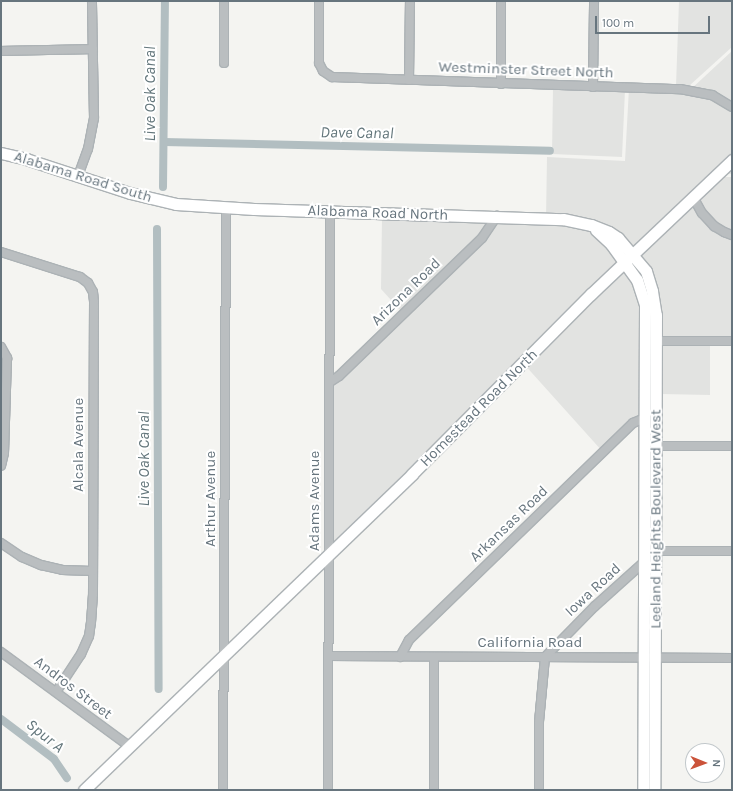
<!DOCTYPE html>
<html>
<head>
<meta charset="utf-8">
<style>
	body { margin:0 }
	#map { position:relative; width:733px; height:791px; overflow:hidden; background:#f4f4f1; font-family:Karla,sans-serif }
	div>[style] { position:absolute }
	.built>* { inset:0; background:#e2e3e1 }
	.canal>* { height:8px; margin:-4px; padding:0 4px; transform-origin:4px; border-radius:4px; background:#b2bec1 }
	.roads { filter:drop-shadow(1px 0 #acb2b5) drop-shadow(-1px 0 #acb2b5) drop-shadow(0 1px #acb2b5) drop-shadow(0 -1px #acb2b5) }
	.street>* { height:8px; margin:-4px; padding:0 4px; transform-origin:4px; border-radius:4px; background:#babec0 }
	.secondary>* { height:11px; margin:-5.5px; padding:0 5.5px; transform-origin:5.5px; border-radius:5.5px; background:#fff }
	span { translate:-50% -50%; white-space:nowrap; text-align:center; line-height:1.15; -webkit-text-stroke:4px #fff; paint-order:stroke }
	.street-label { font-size:15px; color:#67757e }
	.water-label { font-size:16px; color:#63767b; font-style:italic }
	.frame { position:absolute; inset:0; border:2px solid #67757e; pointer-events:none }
	.north { position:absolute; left:685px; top:743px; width:40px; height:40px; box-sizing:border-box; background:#fff; border:1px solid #c2c8cb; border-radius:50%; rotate:91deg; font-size:11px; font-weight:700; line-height:16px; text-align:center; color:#67757e }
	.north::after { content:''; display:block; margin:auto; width:14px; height:18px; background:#cb533a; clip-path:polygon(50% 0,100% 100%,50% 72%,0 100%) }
	.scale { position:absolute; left:595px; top:16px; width:115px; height:18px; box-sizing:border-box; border:2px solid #67757e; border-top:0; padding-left:5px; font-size:12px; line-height:14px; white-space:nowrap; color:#67757e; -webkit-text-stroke:3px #fff; paint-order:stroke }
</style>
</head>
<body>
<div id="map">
	<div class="built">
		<i style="clip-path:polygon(679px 1px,732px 1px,732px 47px,689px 86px,676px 86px)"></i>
		<i style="clip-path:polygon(732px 51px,732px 174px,718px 173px,625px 262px,642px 294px,645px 418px,603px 452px,523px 363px,329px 553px,330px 382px,449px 270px,497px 216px,546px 218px,547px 157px,625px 161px,629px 88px,690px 90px)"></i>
		<i style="clip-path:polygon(553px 88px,625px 90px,622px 157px,552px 154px)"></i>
		<i style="clip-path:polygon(721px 177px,732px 177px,732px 342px,710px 342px,710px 395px,661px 394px,661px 325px,639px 254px)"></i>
		<i style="clip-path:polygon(382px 217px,490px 220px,479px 236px,401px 311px,381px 289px)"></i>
	</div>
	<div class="canal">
		<i style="left:164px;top:142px;width:386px;rotate:1.3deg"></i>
		<i style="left:163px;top:187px;width:186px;rotate:-89.4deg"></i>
		<i style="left:157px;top:229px;width:460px;rotate:89.8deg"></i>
		<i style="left:1px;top:719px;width:66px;rotate:37deg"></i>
		<i style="left:54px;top:759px;width:23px;rotate:56deg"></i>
	</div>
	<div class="roads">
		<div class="street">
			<i style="left:319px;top:1px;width:62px;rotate:90deg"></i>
			<i style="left:319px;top:63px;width:9px;rotate:63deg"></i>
			<i style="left:323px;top:71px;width:11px;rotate:34deg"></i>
			<i style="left:332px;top:77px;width:348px;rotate:2deg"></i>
			<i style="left:680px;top:89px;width:33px;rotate:11deg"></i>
			<i style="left:712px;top:95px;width:23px;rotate:31deg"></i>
			<i style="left:1px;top:51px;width:92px;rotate:-1.2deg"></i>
			<i style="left:224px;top:63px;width:62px;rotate:-90deg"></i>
			<i style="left:409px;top:80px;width:79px;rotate:-89.3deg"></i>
			<i style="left:501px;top:84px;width:83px;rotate:-90deg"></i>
			<i style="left:593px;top:87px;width:86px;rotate:-89.3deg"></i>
			<i style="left:78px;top:176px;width:29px;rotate:-70deg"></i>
			<i style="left:88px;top:149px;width:32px;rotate:-79deg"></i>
			<i style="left:94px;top:118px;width:117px;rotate:-91deg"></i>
			<i style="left:693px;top:197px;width:18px;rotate:61deg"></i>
			<i style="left:702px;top:213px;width:18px;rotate:47deg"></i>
			<i style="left:714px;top:226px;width:12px;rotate:31deg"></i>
			<i style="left:724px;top:232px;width:9px;rotate:21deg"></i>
			<i style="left:1px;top:252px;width:83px;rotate:17.6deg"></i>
			<i style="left:80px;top:277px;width:10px;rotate:37deg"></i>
			<i style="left:88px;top:283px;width:10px;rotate:61deg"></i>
			<i style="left:93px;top:292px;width:10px;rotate:84deg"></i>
			<i style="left:94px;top:302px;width:292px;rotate:90.2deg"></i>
			<i style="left:93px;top:594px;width:28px;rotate:94deg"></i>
			<i style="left:91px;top:622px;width:14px;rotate:98deg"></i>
			<i style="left:89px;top:636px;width:20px;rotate:114deg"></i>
			<i style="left:81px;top:654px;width:45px;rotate:123.3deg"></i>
			<i style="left:656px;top:341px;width:76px"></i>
			<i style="left:1px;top:347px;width:13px;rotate:61deg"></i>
			<i style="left:7px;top:358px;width:95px;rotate:91.8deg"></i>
			<i style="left:4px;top:453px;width:13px;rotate:103deg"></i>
			<i style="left:330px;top:382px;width:11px;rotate:-34deg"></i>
			<i style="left:339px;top:376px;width:199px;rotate:-44deg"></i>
			<i style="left:482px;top:238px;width:27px;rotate:-56deg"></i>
			<i style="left:657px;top:446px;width:75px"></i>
			<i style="left:1px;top:543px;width:25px;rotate:34deg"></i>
			<i style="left:22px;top:557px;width:21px;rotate:23deg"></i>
			<i style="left:41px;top:565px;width:22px;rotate:13deg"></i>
			<i style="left:62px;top:570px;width:31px;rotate:2deg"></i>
			<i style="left:655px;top:551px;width:77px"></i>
			<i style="left:1px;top:652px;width:159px;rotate:36.3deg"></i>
			<i style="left:329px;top:656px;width:403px;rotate:0.3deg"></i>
			<i style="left:400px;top:657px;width:19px;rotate:-62deg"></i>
			<i style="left:409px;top:640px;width:312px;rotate:-44.1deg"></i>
			<i style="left:633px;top:423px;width:13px;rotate:-23deg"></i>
			<i style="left:434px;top:657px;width:133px;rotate:90deg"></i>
			<i style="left:223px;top:790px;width:582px;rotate:-89.7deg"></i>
			<i style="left:328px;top:790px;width:579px;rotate:-89.8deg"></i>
			<i style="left:539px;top:790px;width:68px;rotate:-90deg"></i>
			<i style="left:539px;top:722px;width:65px;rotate:-84.7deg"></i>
			<i style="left:545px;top:657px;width:71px;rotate:-45.6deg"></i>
			<i style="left:595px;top:606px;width:66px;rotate:-41.9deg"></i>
		</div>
		<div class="secondary">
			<i style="left:1px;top:153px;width:26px;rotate:13deg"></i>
			<i style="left:26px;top:159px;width:109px;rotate:18.1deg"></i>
			<i style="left:130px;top:193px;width:47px;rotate:13.4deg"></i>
			<i style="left:176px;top:204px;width:78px;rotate:3.7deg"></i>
			<i style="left:254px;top:209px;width:309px;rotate:1.9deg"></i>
			<i style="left:563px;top:219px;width:29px;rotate:12deg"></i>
			<i style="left:591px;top:225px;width:19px;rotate:21deg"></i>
			<i style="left:609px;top:232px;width:11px;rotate:34deg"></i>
			<i style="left:618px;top:238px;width:43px;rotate:49.7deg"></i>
			<i style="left:646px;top:271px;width:21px;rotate:73deg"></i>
			<i style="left:652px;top:291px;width:24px;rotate:81deg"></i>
			<i style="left:656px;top:315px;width:475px;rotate:90.2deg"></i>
			<i style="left:596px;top:230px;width:21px;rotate:43deg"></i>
			<i style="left:611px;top:244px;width:44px;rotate:54.2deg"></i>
			<i style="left:637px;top:280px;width:26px;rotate:72deg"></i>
			<i style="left:645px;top:305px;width:485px;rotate:90.2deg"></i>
			<i style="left:84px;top:790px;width:455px;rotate:-43.9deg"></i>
			<i style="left:412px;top:474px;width:254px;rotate:-45.2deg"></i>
			<i style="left:591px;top:294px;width:195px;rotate:-43.5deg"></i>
		</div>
	</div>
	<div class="street-label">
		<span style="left:526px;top:70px;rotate:2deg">Westminster Street North</span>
		<span style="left:83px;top:177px;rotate:17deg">Alabama Road South</span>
		<span style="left:378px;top:213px;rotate:2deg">Alabama Road North</span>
		<span style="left:406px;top:292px;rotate:-44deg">Arizona Road</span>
		<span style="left:479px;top:408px;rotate:-45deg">Homestead Road North</span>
		<span style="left:79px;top:445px;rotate:-90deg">Alcala Avenue</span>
		<span style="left:211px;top:499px;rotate:-90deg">Arthur Avenue</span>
		<span style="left:315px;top:501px;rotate:-90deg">Adams Avenue</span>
		<span style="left:656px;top:519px;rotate:-90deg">Leeland Heights Boulevard West</span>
		<span style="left:509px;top:524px;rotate:-44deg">Arkansas Road</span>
		<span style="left:593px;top:590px;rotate:-43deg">Iowa Road</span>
		<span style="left:530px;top:643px">California Road</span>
		<span style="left:73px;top:688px;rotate:37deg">Andros Street</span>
	</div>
	<div class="water-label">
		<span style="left:150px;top:94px;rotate:-90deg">Live Oak Canal</span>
		<span style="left:357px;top:133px;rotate:1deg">Dave Canal</span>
		<span style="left:144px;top:459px;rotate:-90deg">Live Oak Canal</span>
		<span style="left:45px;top:736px;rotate:39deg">Spur A</span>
	</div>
	<div class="frame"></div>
	<div class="north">N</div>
	<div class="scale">100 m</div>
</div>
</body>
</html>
